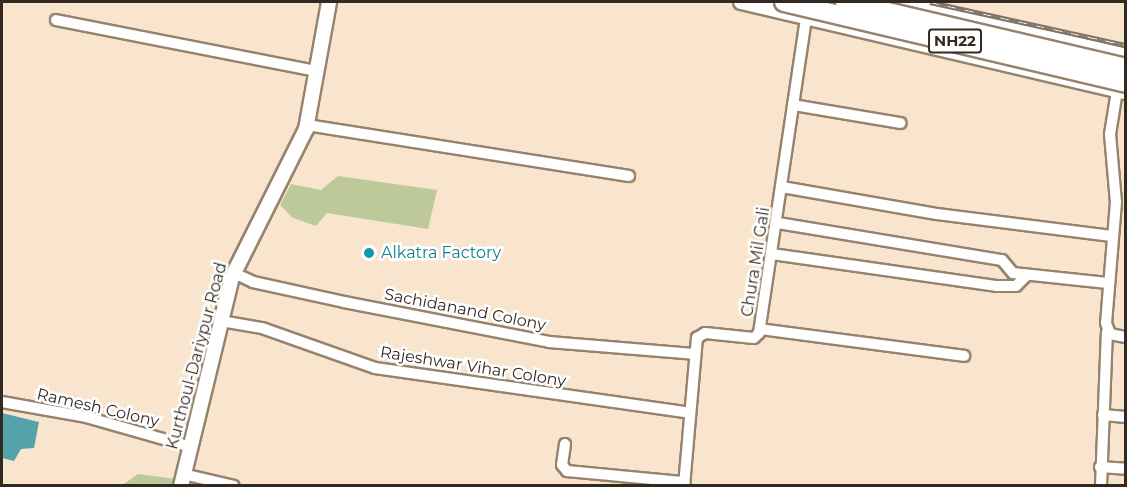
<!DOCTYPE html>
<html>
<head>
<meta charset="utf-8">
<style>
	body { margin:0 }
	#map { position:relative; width:1127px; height:487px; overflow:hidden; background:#f9e5cd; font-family:Montserrat,sans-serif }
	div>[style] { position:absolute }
	.green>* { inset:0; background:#bec999 }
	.water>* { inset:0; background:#55a3aa }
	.roads { filter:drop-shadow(2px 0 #95836d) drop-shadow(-2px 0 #95836d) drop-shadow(0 2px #95836d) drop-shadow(0 -2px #95836d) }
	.minor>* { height:10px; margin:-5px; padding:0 5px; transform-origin:5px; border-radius:5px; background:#fff }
	.tertiary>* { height:14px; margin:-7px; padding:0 7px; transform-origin:7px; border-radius:7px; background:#fff }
	.rail>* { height:5px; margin-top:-2.5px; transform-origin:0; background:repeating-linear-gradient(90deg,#fff 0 9px,#807364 0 18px); box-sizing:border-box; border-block:2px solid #807364 }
	.bridges { filter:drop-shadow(2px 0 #95836d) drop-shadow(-2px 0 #95836d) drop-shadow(0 2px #95836d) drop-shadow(0 -2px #95836d) }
	.trunk-bridge>* { height:18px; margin:-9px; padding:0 9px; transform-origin:9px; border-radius:9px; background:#fff }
	.dots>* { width:16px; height:16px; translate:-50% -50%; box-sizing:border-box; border:3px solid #fff; border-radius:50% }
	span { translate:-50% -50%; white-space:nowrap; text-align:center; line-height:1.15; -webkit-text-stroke:5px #fff; paint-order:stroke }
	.shield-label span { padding:2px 4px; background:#fff; border:2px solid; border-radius:4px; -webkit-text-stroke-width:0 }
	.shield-label { font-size:15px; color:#322a21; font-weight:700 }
	.culture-label { font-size:16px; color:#0d838f }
	.left { translate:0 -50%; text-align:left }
	.street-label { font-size:16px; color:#322a21 }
	.frame { position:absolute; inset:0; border:3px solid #322a21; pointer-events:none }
</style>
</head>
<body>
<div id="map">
	<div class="green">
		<i style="clip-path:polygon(338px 176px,437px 190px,428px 229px,327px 213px,316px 226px,293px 218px,280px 205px,291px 184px,321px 190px)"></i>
		<i style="clip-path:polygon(138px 474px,176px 479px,174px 485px,121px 486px)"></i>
	</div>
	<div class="water">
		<i style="clip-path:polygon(2px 413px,39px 422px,34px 448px,21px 449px,14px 461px,2px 458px)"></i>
	</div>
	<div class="roads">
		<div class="minor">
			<i style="left:56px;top:20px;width:266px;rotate:11.1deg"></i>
			<i style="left:1117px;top:91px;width:44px;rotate:99.2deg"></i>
			<i style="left:1110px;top:134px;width:68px;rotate:85deg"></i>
			<i style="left:1116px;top:202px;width:121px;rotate:94.7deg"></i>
			<i style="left:1106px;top:323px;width:12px;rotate:70deg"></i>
			<i style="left:1110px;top:334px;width:16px;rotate:11deg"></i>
			<i style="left:793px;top:105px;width:109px;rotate:9.5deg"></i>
			<i style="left:307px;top:125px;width:326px;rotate:9deg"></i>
			<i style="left:782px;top:187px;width:157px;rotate:9.9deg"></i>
			<i style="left:937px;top:214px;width:176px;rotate:7.2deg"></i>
			<i style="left:778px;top:223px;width:227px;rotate:9.4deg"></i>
			<i style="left:1002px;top:260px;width:17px;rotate:50deg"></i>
			<i style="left:1013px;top:273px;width:95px;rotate:6.1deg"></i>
			<i style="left:772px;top:254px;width:226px;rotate:8.1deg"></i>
			<i style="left:996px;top:286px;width:20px"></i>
			<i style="left:1016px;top:286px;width:16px;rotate:-45deg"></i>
			<i style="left:234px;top:273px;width:21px;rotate:25deg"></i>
			<i style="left:253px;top:282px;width:93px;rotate:12.4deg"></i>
			<i style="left:344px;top:302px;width:209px;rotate:11deg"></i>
			<i style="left:549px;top:342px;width:145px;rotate:4.7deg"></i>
			<i style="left:221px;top:321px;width:42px;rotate:9.7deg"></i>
			<i style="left:262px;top:328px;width:120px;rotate:19.5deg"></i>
			<i style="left:375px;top:368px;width:318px;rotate:8.1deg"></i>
			<i style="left:760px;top:329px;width:206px;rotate:7.5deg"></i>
			<i style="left:2px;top:402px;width:85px;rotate:10.1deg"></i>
			<i style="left:86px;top:417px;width:106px;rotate:15.9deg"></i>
			<i style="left:1103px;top:415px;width:23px;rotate:5deg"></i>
			<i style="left:565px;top:444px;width:21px;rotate:98deg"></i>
			<i style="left:562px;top:465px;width:8px;rotate:50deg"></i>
			<i style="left:567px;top:471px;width:118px;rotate:5.4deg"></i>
			<i style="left:1100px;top:467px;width:26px;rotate:4deg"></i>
			<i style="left:183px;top:474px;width:52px;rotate:13.2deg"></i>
			<i style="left:684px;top:486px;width:149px;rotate:-85deg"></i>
			<i style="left:697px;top:338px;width:9px;rotate:-32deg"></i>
			<i style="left:705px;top:333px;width:49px;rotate:5.8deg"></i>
			<i style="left:754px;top:338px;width:7px;rotate:-45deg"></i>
			<i style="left:759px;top:333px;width:319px;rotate:-81.5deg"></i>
			<i style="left:1101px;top:486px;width:154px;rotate:-87.8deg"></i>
		</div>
		<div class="tertiary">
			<i style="left:741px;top:2px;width:395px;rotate:13.2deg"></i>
			<i style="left:896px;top:2px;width:236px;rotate:13.2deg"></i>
			<i style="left:181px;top:486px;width:215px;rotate:-76.3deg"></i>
			<i style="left:232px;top:277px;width:165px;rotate:-63.4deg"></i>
			<i style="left:306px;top:129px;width:129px;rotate:-79.7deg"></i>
		</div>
	</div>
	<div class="rail">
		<i style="left:930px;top:2px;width:201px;rotate:12.4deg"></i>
	</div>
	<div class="bridges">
		<div class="trunk-bridge">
			<i style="left:784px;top:2px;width:351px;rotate:13.3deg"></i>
			<i style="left:845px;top:2px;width:289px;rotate:13.2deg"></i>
		</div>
	</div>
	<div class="dots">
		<i style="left:369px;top:253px;background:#0f9aa8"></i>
	</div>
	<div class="shield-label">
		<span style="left:955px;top:41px">NH22</span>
	</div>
	<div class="culture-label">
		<span class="left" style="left:381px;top:253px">Alkatra Factory</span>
	</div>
	<div class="street-label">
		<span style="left:756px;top:262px;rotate:-81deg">Chura Mil Gali</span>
		<span style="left:465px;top:310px;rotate:11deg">Sachidanand Colony</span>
		<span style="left:197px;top:356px;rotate:-75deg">Kurthoul-Dariypur Road</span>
		<span style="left:473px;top:367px;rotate:9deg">Rajeshwar Vihar Colony</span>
		<span style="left:98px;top:408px;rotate:13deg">Ramesh Colony</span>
	</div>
	<div class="frame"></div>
</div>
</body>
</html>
